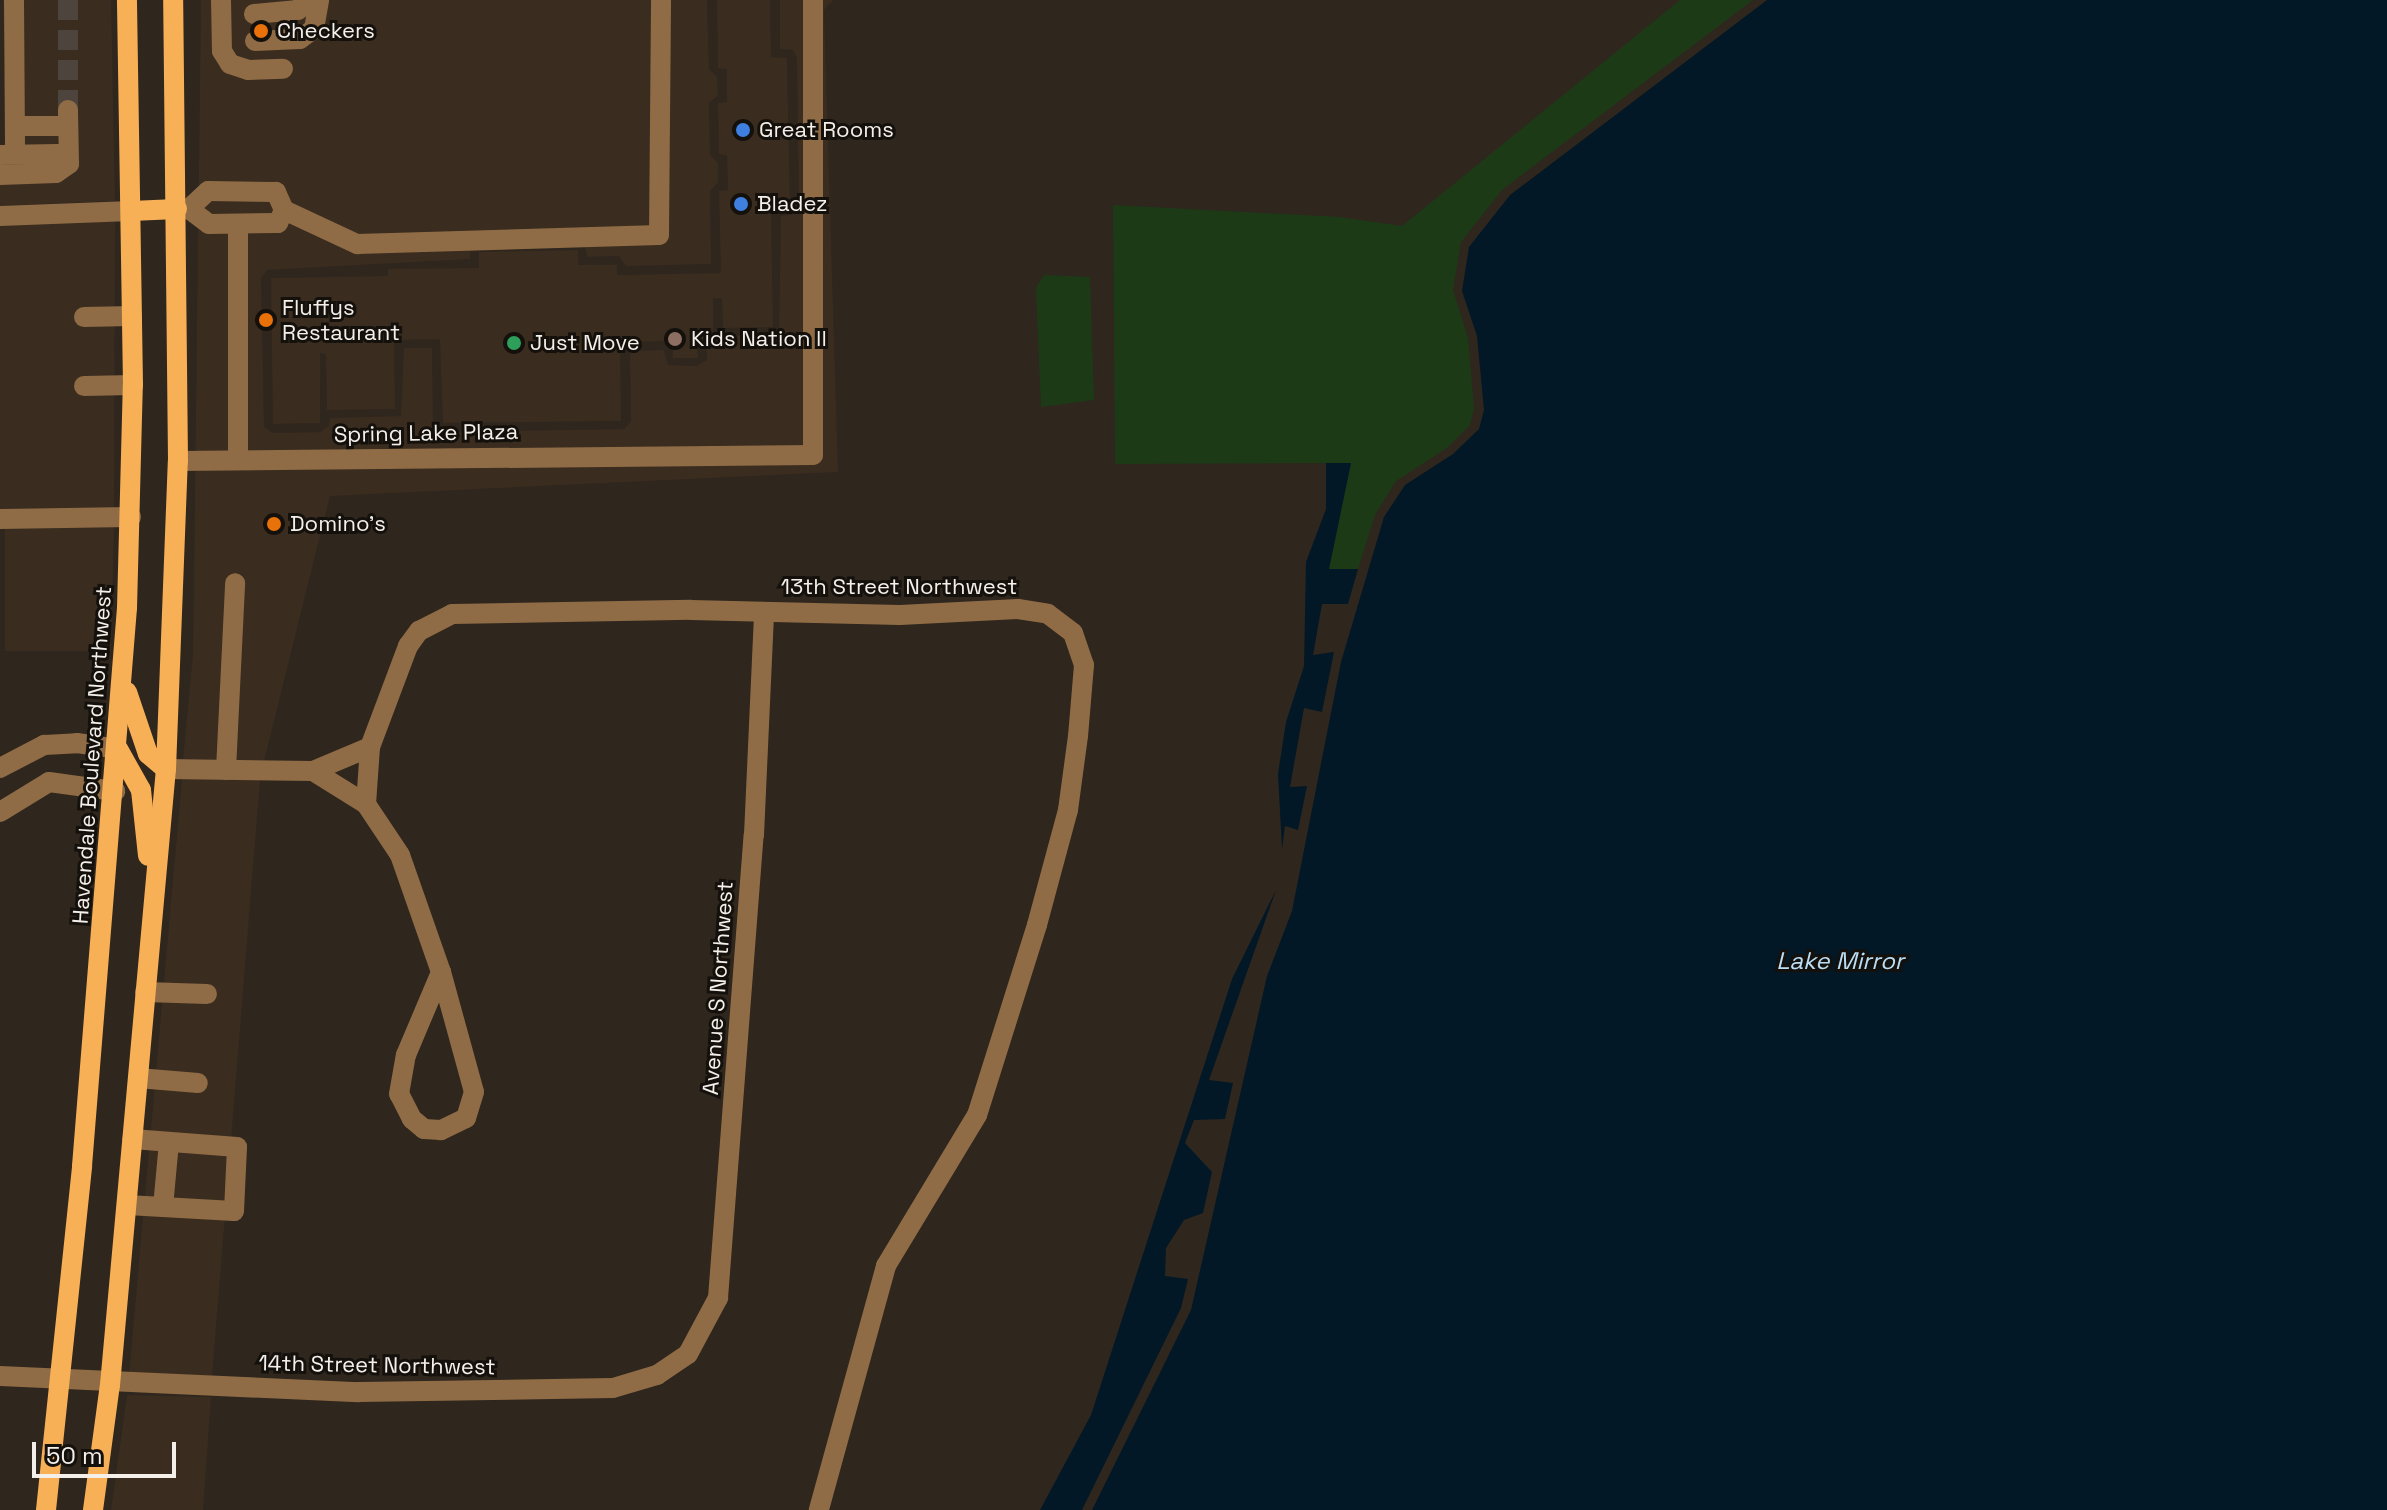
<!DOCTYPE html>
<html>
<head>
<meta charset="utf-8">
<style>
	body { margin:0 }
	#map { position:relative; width:2387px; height:1510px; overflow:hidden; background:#2f261e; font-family:"Space Grotesk",sans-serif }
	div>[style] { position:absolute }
	.built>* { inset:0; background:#3a2c1f }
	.green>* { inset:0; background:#1d3a17 }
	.water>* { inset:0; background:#031826 }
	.minor-tunnel>* { height:20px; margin-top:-10px; transform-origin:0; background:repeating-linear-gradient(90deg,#4d443d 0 20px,transparent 0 30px) }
	.minor>* { height:20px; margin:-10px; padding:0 10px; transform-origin:10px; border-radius:10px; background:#8f6c45 }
	.major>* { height:20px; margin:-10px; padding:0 10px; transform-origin:10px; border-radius:10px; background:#f8b057 }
	.dots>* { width:22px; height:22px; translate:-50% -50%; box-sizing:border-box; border:4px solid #14100c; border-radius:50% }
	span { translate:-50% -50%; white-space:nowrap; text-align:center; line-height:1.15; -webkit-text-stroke:6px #14100c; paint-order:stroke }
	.poi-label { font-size:22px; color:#f5efea }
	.left { translate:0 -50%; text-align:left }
	.street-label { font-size:22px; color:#f5efea }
	.water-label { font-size:24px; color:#bbdef7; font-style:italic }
	.scale { position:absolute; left:32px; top:1442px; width:144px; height:36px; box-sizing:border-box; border:4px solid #f5efea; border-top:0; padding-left:10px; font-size:24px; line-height:28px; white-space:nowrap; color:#f5efea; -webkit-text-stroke:6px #14100c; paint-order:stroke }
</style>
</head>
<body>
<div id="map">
	<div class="built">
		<i style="clip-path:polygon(3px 0,111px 0,115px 201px,0 206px,0 167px,9px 156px)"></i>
		<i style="clip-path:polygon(201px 0,707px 0,709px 69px,717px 77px,718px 95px,709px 103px,710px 154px,718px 163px,718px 182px,710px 191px,711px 264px,626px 266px,619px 256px,587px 257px,585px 245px,471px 247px,470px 259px,267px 270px,261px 278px,264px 427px,273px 433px,320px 432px,329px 426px,330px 418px,401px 416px,404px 348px,432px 348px,433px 423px,439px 432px,624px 429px,631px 421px,630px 351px,664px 350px,668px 365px,697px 366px,707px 360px,707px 347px,719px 345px,723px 336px,779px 334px,781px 216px,795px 214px,799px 207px,797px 58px,793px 50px,780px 49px,780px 0,833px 0,824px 10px,838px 472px,330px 496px,264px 761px,183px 759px,193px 654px)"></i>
		<i style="clip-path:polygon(717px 0,770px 0,771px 57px,787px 58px,790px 208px,771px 208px,773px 327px,723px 328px,722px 298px,713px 298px,713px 338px,697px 339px,698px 358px,673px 358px,673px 341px,620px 342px,621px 421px,443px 423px,440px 339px,394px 340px,395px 409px,327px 410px,326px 354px,320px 353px,320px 423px,273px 424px,271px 278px,388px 276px,388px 269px,479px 268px,479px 252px,578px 250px,578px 265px,617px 265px,617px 275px,721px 273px,719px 191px,728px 190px,727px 155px,719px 154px,718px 103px,727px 102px,727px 69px,718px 68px)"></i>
		<i style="clip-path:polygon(115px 221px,114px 508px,0 509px,0 225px)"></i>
		<i style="clip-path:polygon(114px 527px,111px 651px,5px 651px,5px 529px)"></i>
		<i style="clip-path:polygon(182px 779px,260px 780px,212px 1377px,129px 1375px)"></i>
		<i style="clip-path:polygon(127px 1395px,211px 1397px,203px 1510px,111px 1510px)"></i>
	</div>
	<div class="green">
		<i style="clip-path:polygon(1680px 0,1753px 0,1502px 190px,1461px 242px,1453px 290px,1468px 338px,1474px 409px,1470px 425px,1447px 448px,1396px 481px,1375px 515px,1358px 569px,1329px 569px,1351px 463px,1115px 464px,1113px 205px,1339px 217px,1402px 226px)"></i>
		<i style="clip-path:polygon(1044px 275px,1090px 277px,1094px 400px,1041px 407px,1036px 288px)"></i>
	</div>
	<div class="water">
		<i style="clip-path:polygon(1767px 0,2387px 0,2387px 1510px,1092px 1510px,1191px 1310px,1267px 976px,1292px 911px,1341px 662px,1384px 517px,1405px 485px,1453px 454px,1479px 429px,1484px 410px,1477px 336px,1462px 291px,1469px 247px,1510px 195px)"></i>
		<i style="clip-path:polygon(1326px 463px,1351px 463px,1329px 569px,1358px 569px,1348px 604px,1322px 604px,1313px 655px,1334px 652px,1322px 712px,1304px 708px,1290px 787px,1307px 786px,1298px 830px,1285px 826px,1282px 849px,1278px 774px,1286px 722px,1304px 666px,1306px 562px,1326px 509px)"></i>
		<i style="clip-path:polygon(1276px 890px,1209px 1080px,1233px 1083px,1225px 1119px,1194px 1120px,1185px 1143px,1212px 1172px,1203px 1213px,1184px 1220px,1166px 1248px,1165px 1276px,1188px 1279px,1181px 1308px,1082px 1510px,1040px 1510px,1091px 1415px,1232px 979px)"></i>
	</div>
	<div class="minor-tunnel">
		<i style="left:68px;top:110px;width:110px;rotate:-90deg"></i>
	</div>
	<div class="minor">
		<i style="left:14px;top:0;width:154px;rotate:89.6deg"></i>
		<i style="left:221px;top:0;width:51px;rotate:88.9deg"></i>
		<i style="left:222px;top:51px;width:15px;rotate:58deg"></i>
		<i style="left:230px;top:64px;width:19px;rotate:18deg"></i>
		<i style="left:248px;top:70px;width:35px;rotate:-2deg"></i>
		<i style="left:254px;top:14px;width:44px;rotate:-5.2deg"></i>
		<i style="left:298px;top:10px;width:13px;rotate:-48deg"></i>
		<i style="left:255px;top:41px;width:45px;rotate:-2.5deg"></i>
		<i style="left:300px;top:39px;width:17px;rotate:-36deg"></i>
		<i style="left:314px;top:29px;width:29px;rotate:-80deg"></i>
		<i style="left:15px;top:126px;width:53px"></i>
		<i style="left:0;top:155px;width:58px;rotate:-1deg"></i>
		<i style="left:58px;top:154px;width:12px;rotate:59deg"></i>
		<i style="left:0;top:175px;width:56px;rotate:-2deg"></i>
		<i style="left:56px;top:173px;width:16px;rotate:-35deg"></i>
		<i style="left:69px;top:164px;width:54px;rotate:-91.1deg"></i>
		<i style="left:177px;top:209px;width:12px"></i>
		<i style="left:189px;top:209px;width:25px;rotate:37deg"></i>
		<i style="left:209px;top:224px;width:69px;rotate:-0.8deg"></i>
		<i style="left:278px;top:223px;width:14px;rotate:-65deg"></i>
		<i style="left:284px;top:210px;width:20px;rotate:-114deg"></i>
		<i style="left:276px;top:192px;width:68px;rotate:-179.2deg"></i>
		<i style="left:208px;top:191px;width:26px;rotate:137deg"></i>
		<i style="left:284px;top:210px;width:81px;rotate:25deg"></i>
		<i style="left:357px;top:244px;width:302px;rotate:-1.7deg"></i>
		<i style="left:659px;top:235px;width:235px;rotate:-89.5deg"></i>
		<i style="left:0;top:216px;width:131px;rotate:-2.2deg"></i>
		<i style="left:84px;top:317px;width:48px;rotate:-1.2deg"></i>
		<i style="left:84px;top:386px;width:49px;rotate:-1.2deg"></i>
		<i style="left:238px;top:460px;width:236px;rotate:-90deg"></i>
		<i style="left:178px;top:461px;width:635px;rotate:-0.54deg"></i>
		<i style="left:813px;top:455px;width:455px;rotate:-90deg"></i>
		<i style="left:0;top:519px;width:131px;rotate:-0.9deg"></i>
		<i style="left:370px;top:747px;width:57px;rotate:94deg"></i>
		<i style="left:366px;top:804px;width:61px;rotate:56.3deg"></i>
		<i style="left:400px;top:855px;width:124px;rotate:70.7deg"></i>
		<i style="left:441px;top:972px;width:124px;rotate:74.6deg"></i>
		<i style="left:474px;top:1092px;width:27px;rotate:107deg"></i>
		<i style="left:466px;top:1118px;width:28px;rotate:154deg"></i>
		<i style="left:441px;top:1130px;width:17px;rotate:-177deg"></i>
		<i style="left:424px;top:1129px;width:16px;rotate:-140deg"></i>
		<i style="left:412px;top:1119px;width:28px;rotate:-117deg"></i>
		<i style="left:399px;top:1094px;width:40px;rotate:-80deg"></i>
		<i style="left:406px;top:1055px;width:90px;rotate:-67.1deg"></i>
		<i style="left:0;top:768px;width:50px;rotate:-27.6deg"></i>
		<i style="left:44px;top:745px;width:33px;rotate:-3deg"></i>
		<i style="left:77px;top:743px;width:41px;rotate:8.3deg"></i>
		<i style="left:166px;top:769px;width:147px;rotate:0.8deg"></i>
		<i style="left:313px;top:771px;width:62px;rotate:-22.8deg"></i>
		<i style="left:370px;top:747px;width:108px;rotate:-69.4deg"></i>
		<i style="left:408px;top:646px;width:19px;rotate:-54deg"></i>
		<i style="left:419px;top:631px;width:37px;rotate:-27deg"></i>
		<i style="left:452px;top:614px;width:239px;rotate:-1deg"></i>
		<i style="left:691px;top:610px;width:209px;rotate:1.4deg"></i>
		<i style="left:900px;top:615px;width:118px;rotate:-2.9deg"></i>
		<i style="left:1018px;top:609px;width:30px;rotate:9deg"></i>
		<i style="left:1048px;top:614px;width:31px;rotate:37deg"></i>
		<i style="left:1073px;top:633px;width:34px;rotate:71deg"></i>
		<i style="left:1084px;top:665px;width:71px;rotate:94.8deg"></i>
		<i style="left:1078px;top:736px;width:75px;rotate:97.7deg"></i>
		<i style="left:1068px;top:810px;width:119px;rotate:105.1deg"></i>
		<i style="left:1037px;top:925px;width:199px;rotate:107.5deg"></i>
		<i style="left:977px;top:1115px;width:176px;rotate:121.1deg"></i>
		<i style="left:886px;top:1266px;width:253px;rotate:105.4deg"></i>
		<i style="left:226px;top:770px;width:187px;rotate:-87.2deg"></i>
		<i style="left:313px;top:771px;width:62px;rotate:31.9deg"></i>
		<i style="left:0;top:812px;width:57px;rotate:-31.5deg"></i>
		<i style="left:49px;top:782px;width:67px;rotate:7.8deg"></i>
		<i style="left:145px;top:992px;width:62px;rotate:1.8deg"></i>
		<i style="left:138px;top:1078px;width:60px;rotate:4.8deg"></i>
		<i style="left:127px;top:1205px;width:107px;rotate:3.2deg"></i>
		<i style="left:234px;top:1211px;width:64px;rotate:-87.3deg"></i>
		<i style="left:237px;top:1147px;width:105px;rotate:-175.6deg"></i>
		<i style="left:163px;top:1207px;width:65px;rotate:-84.7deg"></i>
		<i style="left:0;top:1376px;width:359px;rotate:2.6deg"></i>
		<i style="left:359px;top:1392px;width:254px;rotate:-0.9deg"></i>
		<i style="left:613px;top:1388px;width:46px;rotate:-16.5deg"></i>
		<i style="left:657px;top:1375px;width:37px;rotate:-34deg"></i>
		<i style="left:688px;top:1354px;width:64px;rotate:-61.8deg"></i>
		<i style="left:718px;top:1298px;width:464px;rotate:-85.6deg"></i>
		<i style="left:754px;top:835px;width:223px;rotate:-87.4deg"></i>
	</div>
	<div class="major">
		<i style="left:131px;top:211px;width:46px;rotate:-2.5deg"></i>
		<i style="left:127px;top:692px;width:65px;rotate:71.3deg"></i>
		<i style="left:148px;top:754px;width:23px;rotate:40deg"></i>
		<i style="left:118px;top:749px;width:47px;rotate:60.7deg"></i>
		<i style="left:141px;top:790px;width:66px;rotate:83.9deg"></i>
		<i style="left:46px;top:1510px;width:346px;rotate:-84deg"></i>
		<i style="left:82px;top:1166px;width:560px;rotate:-85.39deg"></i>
		<i style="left:127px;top:608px;width:223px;rotate:-88.5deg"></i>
		<i style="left:133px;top:385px;width:385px;rotate:-90.9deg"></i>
		<i style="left:93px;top:1510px;width:126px;rotate:-82.3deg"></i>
		<i style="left:110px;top:1385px;width:619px;rotate:-84.81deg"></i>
		<i style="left:166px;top:769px;width:308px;rotate:-87.8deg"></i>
		<i style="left:178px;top:461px;width:461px;rotate:-90.6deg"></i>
	</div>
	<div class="dots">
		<i style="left:261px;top:31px;background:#e8710a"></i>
		<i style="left:743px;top:130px;background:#3f7fe0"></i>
		<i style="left:741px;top:204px;background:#3f7fe0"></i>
		<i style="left:266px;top:320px;background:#e8710a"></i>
		<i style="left:675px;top:339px;background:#8d6e63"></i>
		<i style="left:514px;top:343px;background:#2e9e5b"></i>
		<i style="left:274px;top:524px;background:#e8710a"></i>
	</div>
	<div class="poi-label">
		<span class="left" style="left:277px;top:31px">Checkers</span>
		<span class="left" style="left:759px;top:130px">Great Rooms</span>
		<span class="left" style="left:757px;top:204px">Bladez</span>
		<span class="left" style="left:282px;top:320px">Fluffys<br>Restaurant</span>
		<span class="left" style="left:691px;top:339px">Kids Nation ll</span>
		<span class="left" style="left:530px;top:343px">Just Move</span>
		<span class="left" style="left:290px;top:524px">Domino's</span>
	</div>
	<div class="street-label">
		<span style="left:426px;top:433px;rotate:-1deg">Spring Lake Plaza</span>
		<span style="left:899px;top:587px">13th Street Northwest</span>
		<span style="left:92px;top:755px;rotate:-86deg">Havendale Boulevard Northwest</span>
		<span style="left:718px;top:988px;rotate:-86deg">Avenue S Northwest</span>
		<span style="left:377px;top:1365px;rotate:1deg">14th Street Northwest</span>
	</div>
	<div class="water-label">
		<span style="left:1840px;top:961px">Lake Mirror</span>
	</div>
	<div class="scale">50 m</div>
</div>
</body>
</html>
